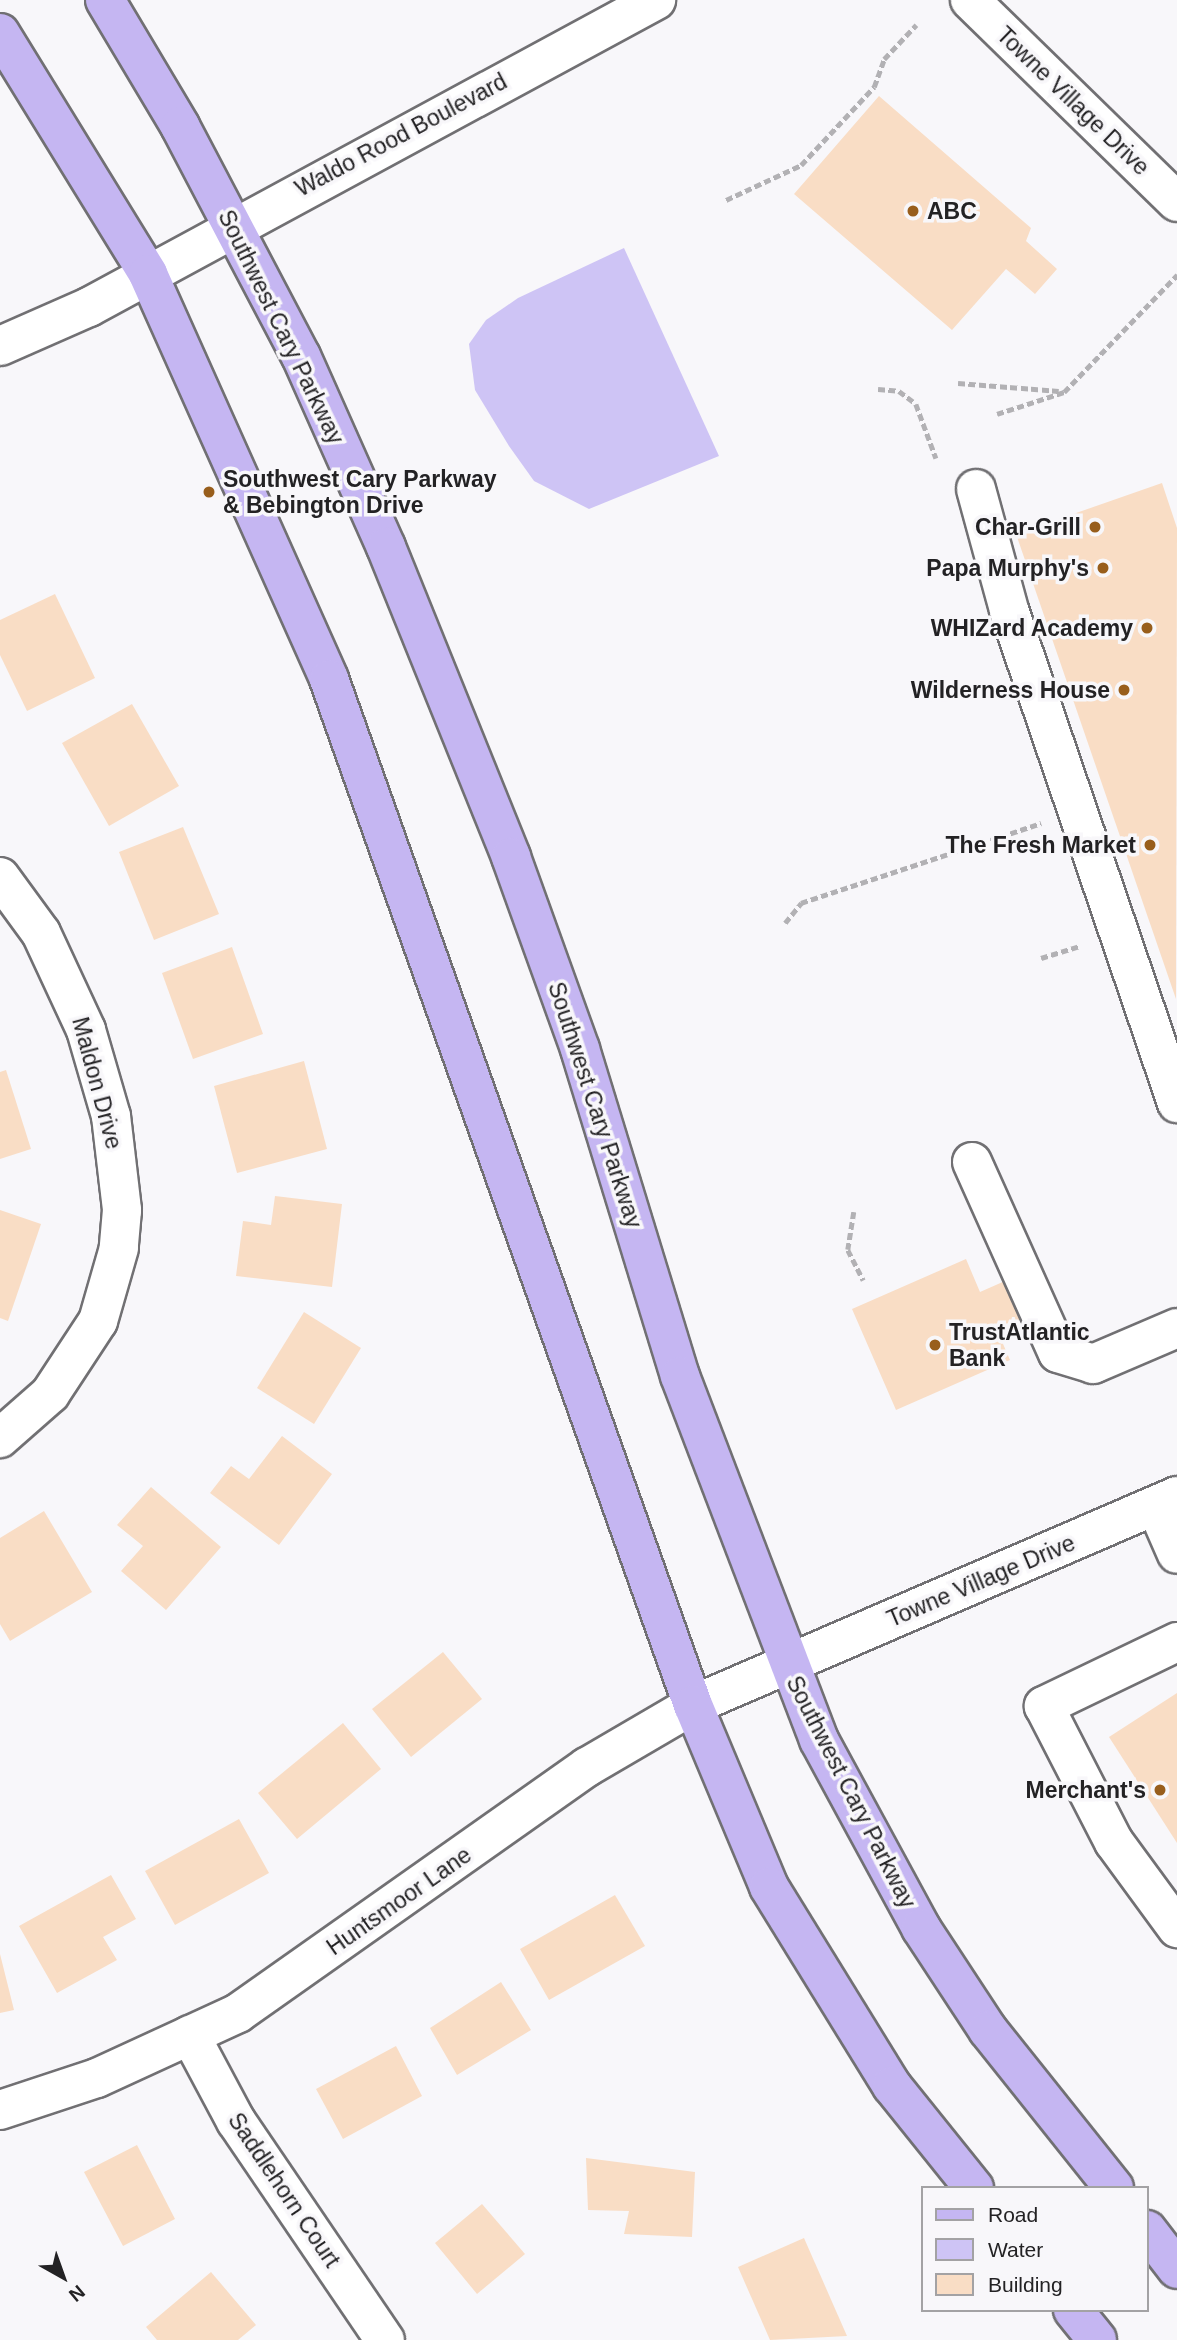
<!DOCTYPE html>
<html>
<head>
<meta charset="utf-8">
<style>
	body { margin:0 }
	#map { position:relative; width:1177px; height:2340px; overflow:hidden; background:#f8f7fa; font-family:Helvetica,sans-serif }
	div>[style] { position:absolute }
	.water>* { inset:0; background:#cec4f5 }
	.building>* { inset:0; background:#f9ddc5 }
	.path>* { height:4.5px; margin-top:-2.25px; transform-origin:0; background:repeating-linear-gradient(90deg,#b2b1b4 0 7px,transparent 0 10.5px) }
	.roads { filter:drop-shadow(2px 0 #717073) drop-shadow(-2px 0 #717073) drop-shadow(0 2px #717073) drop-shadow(0 -2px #717073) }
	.minor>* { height:38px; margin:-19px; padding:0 19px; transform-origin:19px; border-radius:19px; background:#fff }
	.major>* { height:38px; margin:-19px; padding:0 19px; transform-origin:19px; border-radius:19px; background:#c5b6f2 }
	.dots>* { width:19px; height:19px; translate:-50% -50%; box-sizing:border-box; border:4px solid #f8f7fa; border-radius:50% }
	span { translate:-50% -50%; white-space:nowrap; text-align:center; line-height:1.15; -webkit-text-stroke:7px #f8f7fa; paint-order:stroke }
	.street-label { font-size:23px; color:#232224 }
	.poi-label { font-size:23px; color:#232224; font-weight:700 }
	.left { translate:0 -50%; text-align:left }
	.right { translate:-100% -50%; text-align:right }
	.legend { position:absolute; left:921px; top:2186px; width:228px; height:126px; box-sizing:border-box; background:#f8f7fa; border:2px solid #a3a2a4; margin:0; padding:9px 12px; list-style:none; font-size:21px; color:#232224 }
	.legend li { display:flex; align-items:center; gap:14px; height:35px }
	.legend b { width:35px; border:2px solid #a3a2a4 }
	.north { position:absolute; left:28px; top:2242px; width:70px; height:70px; -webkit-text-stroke:5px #f8f7fa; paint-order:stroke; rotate:140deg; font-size:19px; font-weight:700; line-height:28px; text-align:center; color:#232224 }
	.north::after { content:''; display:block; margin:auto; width:24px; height:32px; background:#232224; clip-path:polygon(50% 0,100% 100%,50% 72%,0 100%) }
</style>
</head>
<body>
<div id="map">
	<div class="water">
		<i style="clip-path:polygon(624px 248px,719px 456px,589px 509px,534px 481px,509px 446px,475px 390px,469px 344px,486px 320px,518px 298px)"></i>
	</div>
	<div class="building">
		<i style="clip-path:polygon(879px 96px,1031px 228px,1026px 241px,1057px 269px,1035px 294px,1006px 269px,952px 330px,794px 194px)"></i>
		<i style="clip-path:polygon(1162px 483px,1177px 528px,1176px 999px,1016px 534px)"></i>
		<i style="clip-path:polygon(55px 594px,95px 678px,27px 711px,0 655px,0 620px)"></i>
		<i style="clip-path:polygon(132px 704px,179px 786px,109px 826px,62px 743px)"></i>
		<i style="clip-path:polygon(183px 827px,219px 914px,154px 940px,119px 852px)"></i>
		<i style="clip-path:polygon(232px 947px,263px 1034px,193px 1059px,162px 973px)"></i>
		<i style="clip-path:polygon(304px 1061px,327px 1149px,237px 1173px,214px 1086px)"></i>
		<i style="clip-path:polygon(6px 1070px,31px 1149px,0 1159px,0 1072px)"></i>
		<i style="clip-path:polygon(275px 1196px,342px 1204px,332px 1287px,236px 1276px,243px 1221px,271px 1225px)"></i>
		<i style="clip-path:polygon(0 1210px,41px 1224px,8px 1321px,0 1318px)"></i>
		<i style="clip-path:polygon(966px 1259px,980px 1292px,1032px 1269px,1049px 1307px,997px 1330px,1010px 1360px,896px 1410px,852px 1309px)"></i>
		<i style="clip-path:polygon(304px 1312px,361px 1348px,314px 1424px,257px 1388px)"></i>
		<i style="clip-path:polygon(282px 1436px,332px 1474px,279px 1545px,210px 1493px,231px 1466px,249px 1479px)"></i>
		<i style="clip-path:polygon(151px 1487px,221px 1547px,166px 1610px,121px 1571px,143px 1546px,117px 1525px)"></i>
		<i style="clip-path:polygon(44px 1511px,92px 1592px,10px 1641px,0 1624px,0 1538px)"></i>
		<i style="clip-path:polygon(443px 1652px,482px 1699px,411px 1757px,372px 1709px)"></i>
		<i style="clip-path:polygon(1177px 1693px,1177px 1843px,1109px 1737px)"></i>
		<i style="clip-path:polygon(343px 1723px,381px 1769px,297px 1839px,258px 1793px)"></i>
		<i style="clip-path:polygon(239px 1819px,269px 1873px,175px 1925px,145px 1871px)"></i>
		<i style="clip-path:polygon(111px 1875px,136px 1919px,103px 1937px,117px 1960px,57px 1993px,19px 1926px)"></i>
		<i style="clip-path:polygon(615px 1895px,645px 1946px,549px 2000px,520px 1949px)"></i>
		<i style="clip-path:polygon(0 1954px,14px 2010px,0 2013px)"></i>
		<i style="clip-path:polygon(501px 1982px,531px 2030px,457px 2075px,430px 2028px)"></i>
		<i style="clip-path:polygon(396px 2046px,422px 2096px,343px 2139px,316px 2089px)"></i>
		<i style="clip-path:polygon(137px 2145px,175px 2219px,123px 2246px,84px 2172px)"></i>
		<i style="clip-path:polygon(586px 2158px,695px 2172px,692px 2237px,624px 2234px,629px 2211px,588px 2210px)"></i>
		<i style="clip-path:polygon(482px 2204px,525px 2254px,477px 2294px,435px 2243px)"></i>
		<i style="clip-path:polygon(804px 2238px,847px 2336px,770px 2340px,738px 2267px)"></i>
		<i style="clip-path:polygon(211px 2272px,256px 2325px,238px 2340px,157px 2340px,146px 2327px)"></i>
	</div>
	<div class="path">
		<i style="left:726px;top:200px;width:83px;rotate:-25deg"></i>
		<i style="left:801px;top:165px;width:107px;rotate:-46.9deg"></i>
		<i style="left:874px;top:87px;width:30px;rotate:-70deg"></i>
		<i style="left:884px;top:59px;width:47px;rotate:-46.7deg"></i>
		<i style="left:958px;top:383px;width:101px;rotate:4.5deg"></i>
		<i style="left:878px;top:389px;width:21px;rotate:5deg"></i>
		<i style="left:899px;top:391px;width:21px;rotate:37deg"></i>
		<i style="left:916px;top:404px;width:58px;rotate:69.7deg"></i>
		<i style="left:997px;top:414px;width:71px;rotate:-18.2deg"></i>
		<i style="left:1064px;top:392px;width:163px;rotate:-46deg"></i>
		<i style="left:785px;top:923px;width:26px;rotate:-51deg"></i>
		<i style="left:801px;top:903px;width:253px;rotate:-18.4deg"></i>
		<i style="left:1041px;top:958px;width:41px;rotate:-17.1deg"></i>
		<i style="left:854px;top:1212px;width:38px;rotate:99deg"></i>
		<i style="left:848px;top:1250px;width:34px;rotate:63deg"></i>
	</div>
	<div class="roads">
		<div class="minor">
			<i style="left:970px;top:0;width:289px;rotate:44.3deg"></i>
			<i style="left:0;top:346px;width:97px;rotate:-23.7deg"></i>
			<i style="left:89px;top:307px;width:645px;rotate:-28.43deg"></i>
			<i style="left:976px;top:489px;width:125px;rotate:74.7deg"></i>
			<i style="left:1009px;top:610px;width:521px;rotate:71.18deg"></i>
			<i style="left:0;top:877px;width:69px;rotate:53.8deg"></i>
			<i style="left:41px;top:933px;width:107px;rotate:65.1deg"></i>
			<i style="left:86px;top:1030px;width:90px;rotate:73.8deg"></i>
			<i style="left:111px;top:1116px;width:95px;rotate:83.3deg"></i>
			<i style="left:122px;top:1210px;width:38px;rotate:95deg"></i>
			<i style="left:119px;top:1248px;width:76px;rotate:106deg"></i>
			<i style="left:98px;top:1321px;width:87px;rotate:123.3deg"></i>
			<i style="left:50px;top:1394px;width:67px;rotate:138.7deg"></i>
			<i style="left:972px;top:1162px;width:209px;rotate:65.8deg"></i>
			<i style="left:1058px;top:1353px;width:37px;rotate:17deg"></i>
			<i style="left:1093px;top:1364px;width:91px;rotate:-23.2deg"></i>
			<i style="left:1156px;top:1506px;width:52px;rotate:66.4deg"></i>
			<i style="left:1177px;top:1642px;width:148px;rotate:154.3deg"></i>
			<i style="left:1044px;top:1706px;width:153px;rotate:62.8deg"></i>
			<i style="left:1114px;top:1842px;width:107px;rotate:53.8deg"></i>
			<i style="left:190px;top:2035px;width:98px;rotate:61.9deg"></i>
			<i style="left:236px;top:2121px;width:265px;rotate:55.8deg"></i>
			<i style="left:0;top:2110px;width:102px;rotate:-18.3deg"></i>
			<i style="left:97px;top:2078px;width:155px;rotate:-24.7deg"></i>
			<i style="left:238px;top:2013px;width:427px;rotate:-35.2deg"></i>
			<i style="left:587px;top:1767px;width:123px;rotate:-30.3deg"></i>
			<i style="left:693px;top:1705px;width:527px;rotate:-23.36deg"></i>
		</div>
		<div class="major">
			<i style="left:105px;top:0;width:147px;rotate:59.2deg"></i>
			<i style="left:180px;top:126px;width:260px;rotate:62.3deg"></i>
			<i style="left:301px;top:356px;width:209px;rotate:66deg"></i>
			<i style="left:386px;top:547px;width:334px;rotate:68deg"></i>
			<i style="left:511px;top:857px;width:204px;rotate:70.2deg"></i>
			<i style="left:580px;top:1049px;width:342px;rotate:73deg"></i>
			<i style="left:680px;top:1376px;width:390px;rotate:69.1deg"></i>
			<i style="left:819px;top:1740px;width:214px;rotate:61.5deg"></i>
			<i style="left:921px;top:1928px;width:122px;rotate:56.7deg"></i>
			<i style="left:988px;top:2030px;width:202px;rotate:51.4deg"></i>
			<i style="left:0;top:33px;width:283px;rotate:58.4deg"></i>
			<i style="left:148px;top:274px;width:444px;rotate:65.9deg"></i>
			<i style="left:329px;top:679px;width:1089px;rotate:70.47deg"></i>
			<i style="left:693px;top:1705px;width:197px;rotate:67.3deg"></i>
			<i style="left:769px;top:1887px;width:234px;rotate:58.3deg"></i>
			<i style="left:892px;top:2086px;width:131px;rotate:51.2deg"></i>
			<i style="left:1147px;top:2230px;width:49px;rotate:52.4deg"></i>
			<i style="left:1073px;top:2310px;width:38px;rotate:51deg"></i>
		</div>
	</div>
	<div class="dots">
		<i style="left:913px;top:211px;background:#985e1c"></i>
		<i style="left:209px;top:492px;background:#985e1c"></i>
		<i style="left:1095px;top:527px;background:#985e1c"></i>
		<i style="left:1103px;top:568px;background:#985e1c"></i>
		<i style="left:1147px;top:628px;background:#985e1c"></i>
		<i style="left:1124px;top:690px;background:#985e1c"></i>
		<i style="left:1150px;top:845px;background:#985e1c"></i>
		<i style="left:935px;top:1345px;background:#985e1c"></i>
		<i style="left:1160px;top:1790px;background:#985e1c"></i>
	</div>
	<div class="street-label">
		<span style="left:1073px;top:101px;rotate:44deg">Towne Village Drive</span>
		<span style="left:401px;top:135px;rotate:-28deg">Waldo Rood Boulevard</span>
		<span style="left:281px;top:327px;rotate:64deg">Southwest Cary Parkway</span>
		<span style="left:97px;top:1083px;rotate:75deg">Maldon Drive</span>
		<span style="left:595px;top:1105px;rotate:72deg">Southwest Cary Parkway</span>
		<span style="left:981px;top:1581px;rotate:-23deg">Towne Village Drive</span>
		<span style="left:851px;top:1792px;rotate:63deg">Southwest Cary Parkway</span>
		<span style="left:399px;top:1901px;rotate:-35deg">Huntsmoor Lane</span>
		<span style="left:284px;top:2190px;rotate:56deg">Saddlehorn Court</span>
	</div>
	<div class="poi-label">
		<span class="left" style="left:927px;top:211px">ABC</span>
		<span class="left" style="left:223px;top:492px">Southwest Cary Parkway<br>&amp; Bebington Drive</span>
		<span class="right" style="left:1081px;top:527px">Char-Grill</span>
		<span class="right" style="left:1089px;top:568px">Papa Murphy's</span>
		<span class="right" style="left:1133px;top:628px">WHIZard Academy</span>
		<span class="right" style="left:1110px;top:690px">Wilderness House</span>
		<span class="right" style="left:1136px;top:845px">The Fresh Market</span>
		<span class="left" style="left:949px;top:1345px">TrustAtlantic<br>Bank</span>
		<span class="right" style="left:1146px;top:1790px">Merchant's</span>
	</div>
	<ul class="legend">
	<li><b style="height:9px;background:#c5b6f2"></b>Road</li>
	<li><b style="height:19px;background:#cec4f5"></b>Water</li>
	<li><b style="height:19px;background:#f9ddc5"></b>Building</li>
	</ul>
	<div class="north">N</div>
</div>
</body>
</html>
